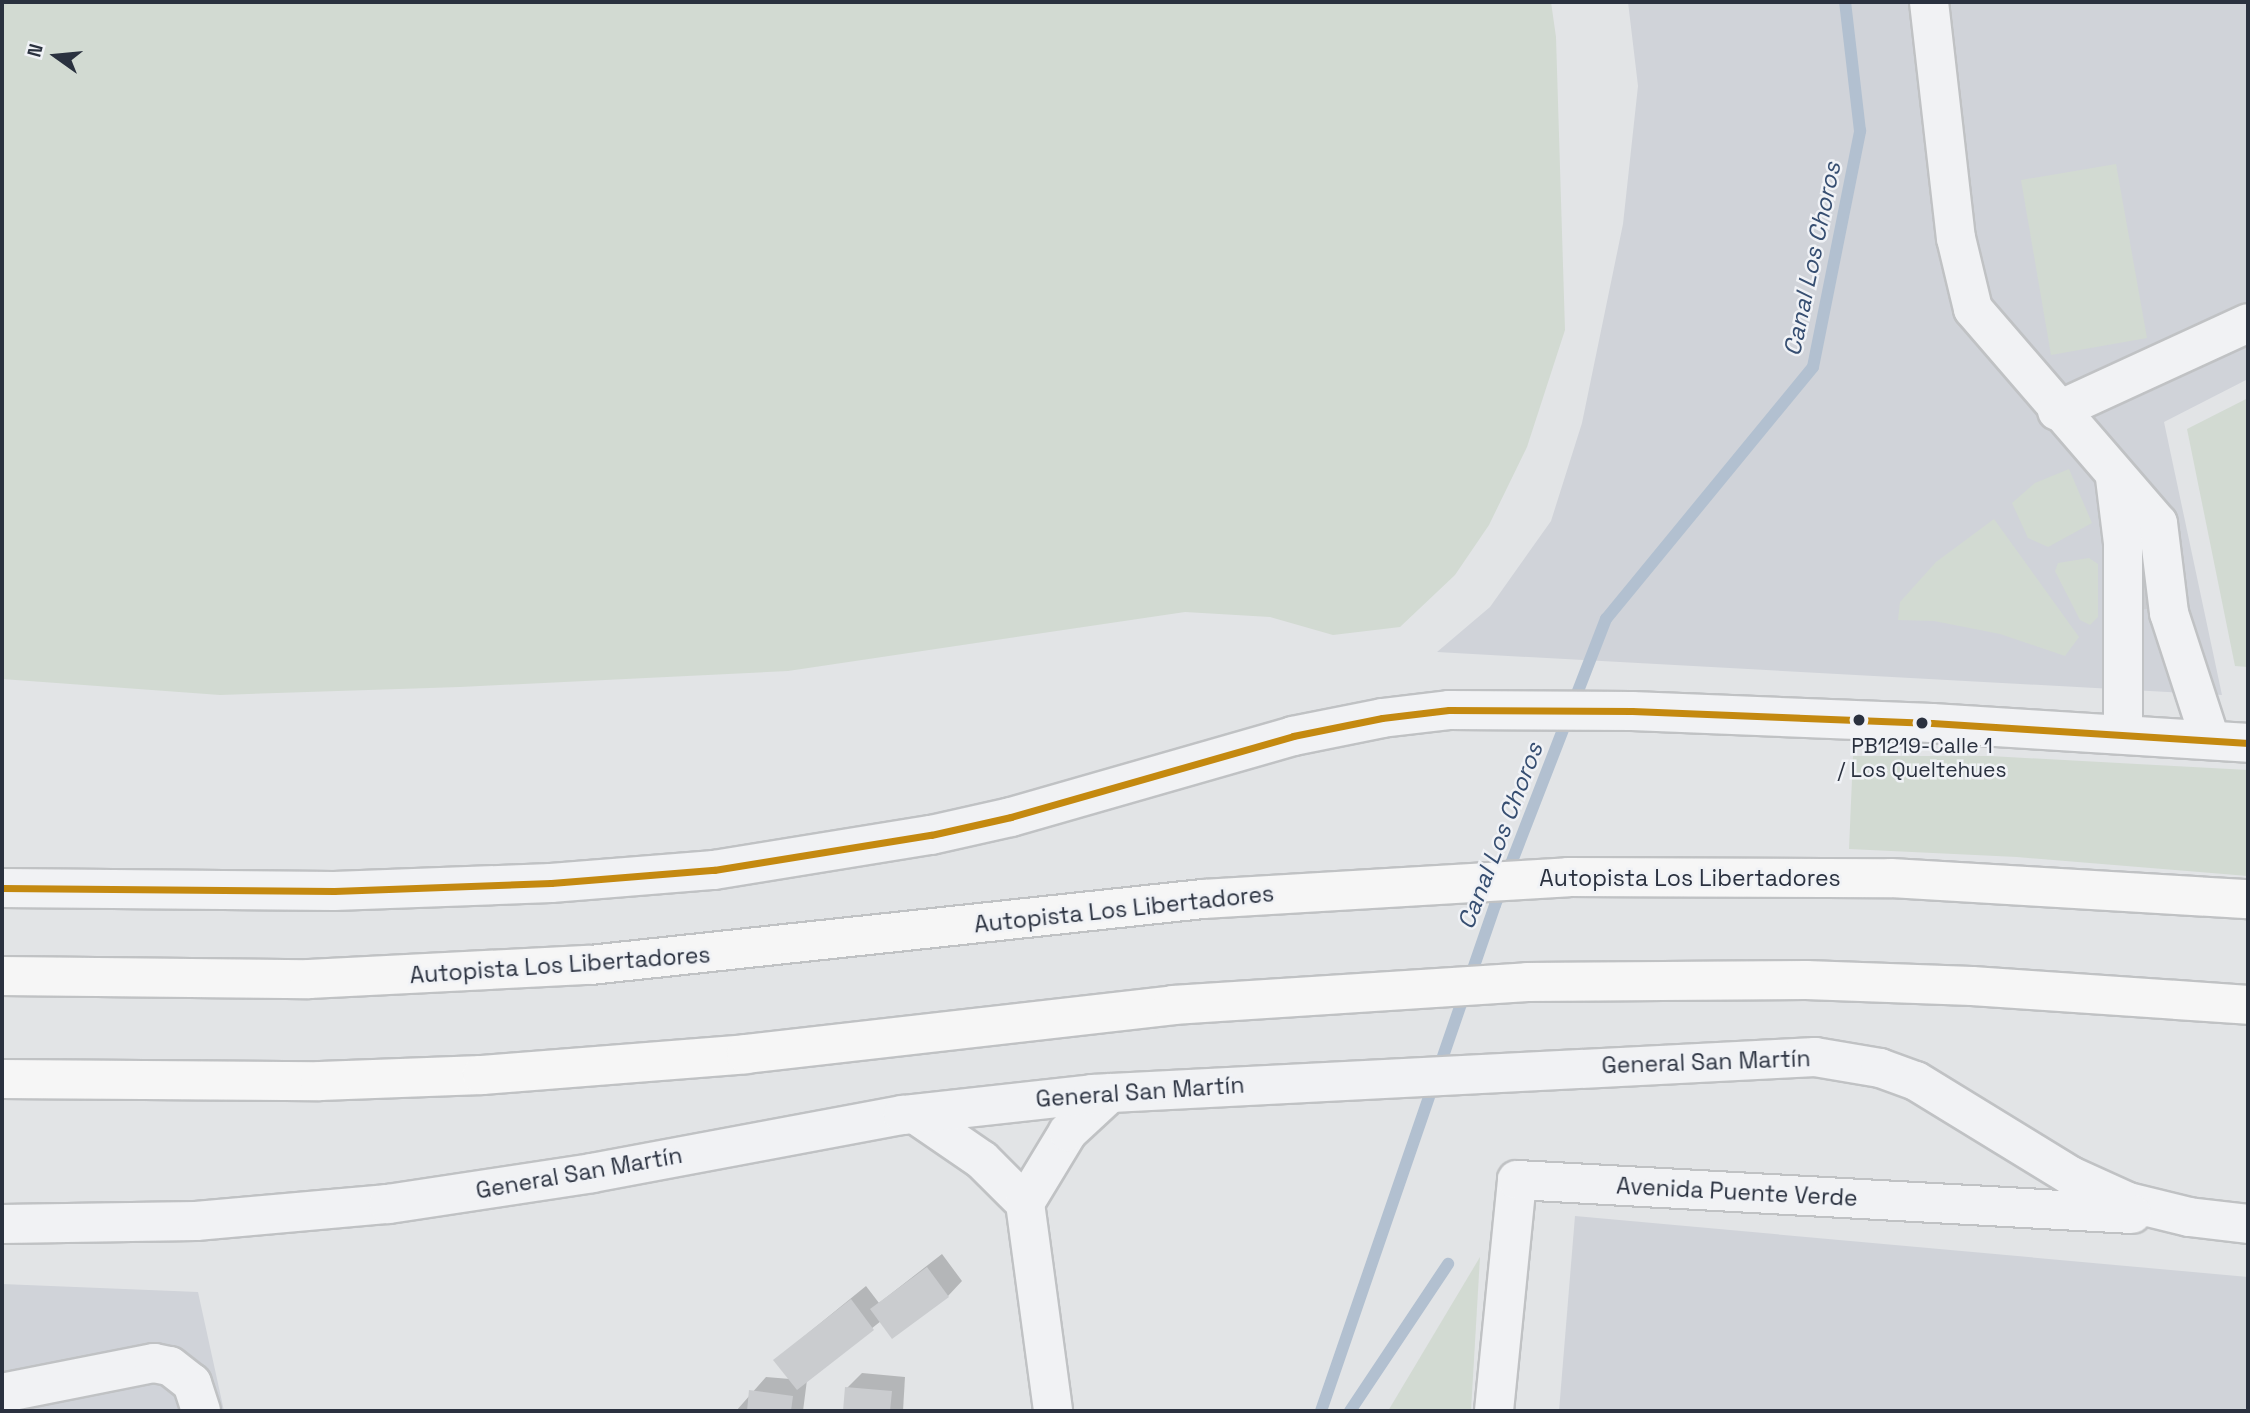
<!DOCTYPE html>
<html>
<head>
<meta charset="utf-8">
<style>
	body { margin:0 }
	#map { position:relative; width:2250px; height:1413px; overflow:hidden; background:#e2e4e6; font-family:"Space Grotesk",sans-serif }
	div>[style] { position:absolute }
	.built>* { inset:0; background:#d0d3d9 }
	.green>* { inset:0; background:#d2dad2 }
	.shadow>* { inset:0; background:#0003 }
	.stream>* { height:12px; margin:-6px; padding:0 6px; transform-origin:6px; border-radius:6px; background:#b2c0d0 }
	.building>* { inset:0; background:#cacccf }
	.roads { filter:drop-shadow(2px 0 #c0c2c4) drop-shadow(-2px 0 #c0c2c4) drop-shadow(0 2px #c0c2c4) drop-shadow(0 -2px #c0c2c4) }
	.minor>* { height:38px; margin:-19px; padding:0 19px; transform-origin:19px; border-radius:19px; background:#f1f2f4 }
	.highway>* { height:38px; margin:-19px; padding:0 19px; transform-origin:19px; border-radius:19px; background:#f6f6f6 }
	.bus-1>* { height:7px; margin:-3.5px; padding:0 3.5px; transform-origin:3.5px; border-radius:3.5px; background:#c48910 }
	.dots>* { width:19px; height:19px; translate:-50% -50%; box-sizing:border-box; border:4px solid #f0f2f6; border-radius:50% }
	span { translate:-50% -50%; white-space:nowrap; text-align:center; line-height:1.15; -webkit-text-stroke:5px #f0f2f6; paint-order:stroke }
	.bus-label { font-size:21px; color:#2a313f }
	.street-label { font-size:23px; color:#2a313f }
	.water-label { font-size:24px; color:#364e71; font-style:italic }
	.frame { position:absolute; inset:0; border:4px solid #2a313f; pointer-events:none }
	.north { position:absolute; left:21px; top:21px; width:70px; height:70px; -webkit-text-stroke:5px #f0f2f6; paint-order:stroke; rotate:285deg; font-size:19px; font-weight:700; line-height:28px; text-align:center; color:#2a313f }
	.north::after { content:''; display:block; margin:auto; width:24px; height:32px; background:#2a313f; clip-path:polygon(50% 0,100% 100%,50% 72%,0 100%) }
</style>
</head>
<body>
<div id="map">
	<div class="built">
		<i style="clip-path:polygon(1628px 2px,2248px 2px,2248px 379px,2164px 422px,2222px 695px,1437px 652px,1490px 607px,1551px 521px,1582px 423px,1623px 224px,1638px 86px)"></i>
		<i style="clip-path:polygon(1575px 1216px,2248px 1277px,2248px 1411px,1559px 1411px)"></i>
		<i style="clip-path:polygon(2px 1284px,198px 1292px,224px 1411px,2px 1411px)"></i>
	</div>
	<div class="green">
		<i style="clip-path:polygon(2px 2px,1551px 2px,1556px 37px,1565px 330px,1527px 447px,1489px 525px,1455px 575px,1400px 627px,1333px 635px,1270px 617px,1185px 612px,788px 671px,460px 687px,220px 695px,2px 679px)"></i>
		<i style="clip-path:polygon(2116px 164px,2147px 338px,2051px 355px,2021px 180px)"></i>
		<i style="clip-path:polygon(2248px 398px,2248px 667px,2235px 666px,2187px 429px)"></i>
		<i style="clip-path:polygon(2069px 469px,2092px 523px,2048px 547px,2028px 538px,2012px 503px,2035px 483px)"></i>
		<i style="clip-path:polygon(1994px 519px,2079px 637px,2065px 656px,2000px 634px,1934px 621px,1898px 620px,1900px 602px,1936px 562px)"></i>
		<i style="clip-path:polygon(2089px 558px,2098px 564px,2098px 617px,2090px 625px,2080px 620px,2055px 571px,2058px 563px)"></i>
		<i style="clip-path:polygon(1853px 756px,1990px 756px,2248px 770px,2248px 876px,2017px 857px,1849px 849px)"></i>
		<i style="clip-path:polygon(1480px 1257px,1471px 1411px,1388px 1411px)"></i>
	</div>
	<div class="shadow">
		<i style="clip-path:polygon(2152px 567px,2154px 600px,2147px 607px,2140px 568px)"></i>
		<i style="clip-path:polygon(942px 1254px,962px 1281px,948px 1296px,881px 1321px,807px 1380px,803px 1411px,736px 1411px,766px 1377px,790px 1379px,775px 1360px,866px 1286px,879px 1303px)"></i>
		<i style="clip-path:polygon(862px 1373px,905px 1377px,903px 1411px,845px 1411px,847px 1388px)"></i>
	</div>
	<div class="stream">
		<i style="left:1321px;top:1411px;width:535px;rotate:-71.02deg"></i>
		<i style="left:1495px;top:905px;width:307px;rotate:-68.8deg"></i>
		<i style="left:1606px;top:619px;width:326px;rotate:-50.6deg"></i>
		<i style="left:1813px;top:367px;width:241px;rotate:-78.7deg"></i>
		<i style="left:1860px;top:131px;width:130px;rotate:-96.6deg"></i>
		<i style="left:1350px;top:1411px;width:177px;rotate:-56.3deg"></i>
	</div>
	<div class="building">
		<i style="clip-path:polygon(2146px 574px,2147px 609px,2132px 610px,2131px 575px)"></i>
		<i style="clip-path:polygon(927px 1267px,949px 1297px,892px 1339px,870px 1309px)"></i>
		<i style="clip-path:polygon(851px 1299px,874px 1330px,797px 1390px,773px 1360px)"></i>
		<i style="clip-path:polygon(845px 1387px,892px 1391px,890px 1411px,843px 1411px)"></i>
		<i style="clip-path:polygon(749px 1390px,793px 1396px,791px 1411px,747px 1411px)"></i>
	</div>
	<div class="roads">
		<div class="minor">
			<i style="left:1929px;top:2px;width:238px;rotate:83.5deg"></i>
			<i style="left:1956px;top:238px;width:73px;rotate:76.5deg"></i>
			<i style="left:1973px;top:309px;width:283px;rotate:49.2deg"></i>
			<i style="left:2158px;top:523px;width:91px;rotate:83deg"></i>
			<i style="left:2169px;top:613px;width:133px;rotate:72deg"></i>
			<i style="left:2057px;top:411px;width:210px;rotate:-24.7deg"></i>
			<i style="left:2115px;top:478px;width:65px;rotate:83deg"></i>
			<i style="left:2123px;top:543px;width:189px;rotate:90deg"></i>
			<i style="left:2px;top:888px;width:332px;rotate:0.5deg"></i>
			<i style="left:334px;top:891px;width:217px;rotate:-2.1deg"></i>
			<i style="left:551px;top:883px;width:164px;rotate:-4.6deg"></i>
			<i style="left:714px;top:870px;width:220px;rotate:-9.2deg"></i>
			<i style="left:931px;top:835px;width:82px;rotate:-12.7deg"></i>
			<i style="left:1011px;top:817px;width:293px;rotate:-16deg"></i>
			<i style="left:1293px;top:736px;width:91px;rotate:-11.4deg"></i>
			<i style="left:1382px;top:718px;width:67px;rotate:-6.8deg"></i>
			<i style="left:1449px;top:710px;width:183px;rotate:0.3deg"></i>
			<i style="left:1632px;top:711px;width:300px;rotate:2.3deg"></i>
			<i style="left:1932px;top:723px;width:317px;rotate:3.6deg"></i>
			<i style="left:915px;top:1114px;width:81px;rotate:34.5deg"></i>
			<i style="left:982px;top:1160px;width:61px;rotate:45deg"></i>
			<i style="left:1025px;top:1203px;width:210px;rotate:82.3deg"></i>
			<i style="left:1025px;top:1203px;width:83px;rotate:-58.8deg"></i>
			<i style="left:1068px;top:1132px;width:57px;rotate:-42.9deg"></i>
			<i style="left:2px;top:1224px;width:194px;rotate:-0.9deg"></i>
			<i style="left:196px;top:1221px;width:193px;rotate:-5.1deg"></i>
			<i style="left:388px;top:1204px;width:206px;rotate:-8.6deg"></i>
			<i style="left:592px;top:1173px;width:316px;rotate:-10.6deg"></i>
			<i style="left:903px;top:1115px;width:190px;rotate:-6.3deg"></i>
			<i style="left:1092px;top:1094px;width:724px;rotate:-2.93deg"></i>
			<i style="left:1815px;top:1057px;width:66px;rotate:9.6deg"></i>
			<i style="left:1880px;top:1068px;width:38px;rotate:20deg"></i>
			<i style="left:1916px;top:1081px;width:182px;rotate:31.5deg"></i>
			<i style="left:2071px;top:1176px;width:63px;rotate:24.5deg"></i>
			<i style="left:2128px;top:1202px;width:63px;rotate:13.8deg"></i>
			<i style="left:2189px;top:1217px;width:59px;rotate:6.8deg"></i>
			<i style="left:2px;top:1393px;width:155px;rotate:-11.2deg"></i>
			<i style="left:154px;top:1363px;width:16px;rotate:11deg"></i>
			<i style="left:170px;top:1366px;width:28px;rotate:38deg"></i>
			<i style="left:192px;top:1383px;width:29px;rotate:72deg"></i>
			<i style="left:1494px;top:1411px;width:232px;rotate:-84.3deg"></i>
			<i style="left:1517px;top:1180px;width:616px;rotate:3.16deg"></i>
		</div>
		<div class="highway">
			<i style="left:2px;top:976px;width:307px;rotate:0.6deg"></i>
			<i style="left:309px;top:979px;width:281px;rotate:-2.9deg"></i>
			<i style="left:590px;top:965px;width:617px;rotate:-6.15deg"></i>
			<i style="left:1203px;top:899px;width:366px;rotate:-3.4deg"></i>
			<i style="left:1568px;top:877px;width:323px;rotate:0.2deg"></i>
			<i style="left:1891px;top:878px;width:358px;rotate:3.4deg"></i>
			<i style="left:2px;top:1079px;width:318px;rotate:0.4deg"></i>
			<i style="left:320px;top:1081px;width:162px;rotate:-2.1deg"></i>
			<i style="left:482px;top:1075px;width:265px;rotate:-4.5deg"></i>
			<i style="left:746px;top:1054px;width:430px;rotate:-6.5deg"></i>
			<i style="left:1173px;top:1005px;width:355px;rotate:-3.7deg"></i>
			<i style="left:1527px;top:982px;width:279px;rotate:-0.4deg"></i>
			<i style="left:1806px;top:980px;width:166px;rotate:2.1deg"></i>
			<i style="left:1972px;top:986px;width:277px;rotate:3.9deg"></i>
		</div>
	</div>
	<div class="bus-1">
		<i style="left:2px;top:888px;width:332px;rotate:0.5deg"></i>
		<i style="left:334px;top:891px;width:217px;rotate:-2.1deg"></i>
		<i style="left:551px;top:883px;width:164px;rotate:-4.6deg"></i>
		<i style="left:714px;top:870px;width:220px;rotate:-9.2deg"></i>
		<i style="left:931px;top:835px;width:82px;rotate:-12.7deg"></i>
		<i style="left:1011px;top:817px;width:293px;rotate:-16deg"></i>
		<i style="left:1293px;top:736px;width:91px;rotate:-11.4deg"></i>
		<i style="left:1382px;top:718px;width:67px;rotate:-6.8deg"></i>
		<i style="left:1449px;top:710px;width:183px;rotate:0.3deg"></i>
		<i style="left:1632px;top:711px;width:300px;rotate:2.3deg"></i>
		<i style="left:1932px;top:723px;width:317px;rotate:3.6deg"></i>
	</div>
	<div class="dots">
		<i style="left:1859px;top:720px;background:#2a313f"></i>
		<i style="left:1922px;top:723px;background:#2a313f"></i>
	</div>
	<div class="bus-label">
		<span style="left:1922px;top:758px">PB1219-Calle 1<br>/ Los Queltehues</span>
	</div>
	<div class="street-label">
		<span style="left:1690px;top:878px">Autopista Los Libertadores</span>
		<span style="left:1124px;top:909px;rotate:-6deg">Autopista Los Libertadores</span>
		<span style="left:560px;top:965px;rotate:-4deg">Autopista Los Libertadores</span>
		<span style="left:1706px;top:1062px;rotate:-2deg">General San Martín</span>
		<span style="left:1140px;top:1092px;rotate:-4deg">General San Martín</span>
		<span style="left:579px;top:1173px;rotate:-10deg">General San Martín</span>
		<span style="left:1737px;top:1192px;rotate:3deg">Avenida Puente Verde</span>
	</div>
	<div class="water-label">
		<span style="left:1812px;top:259px;rotate:-78deg">Canal Los Choros</span>
		<span style="left:1500px;top:836px;rotate:-69deg">Canal Los Choros</span>
	</div>
	<div class="frame"></div>
	<div class="north">N</div>
</div>
</body>
</html>
